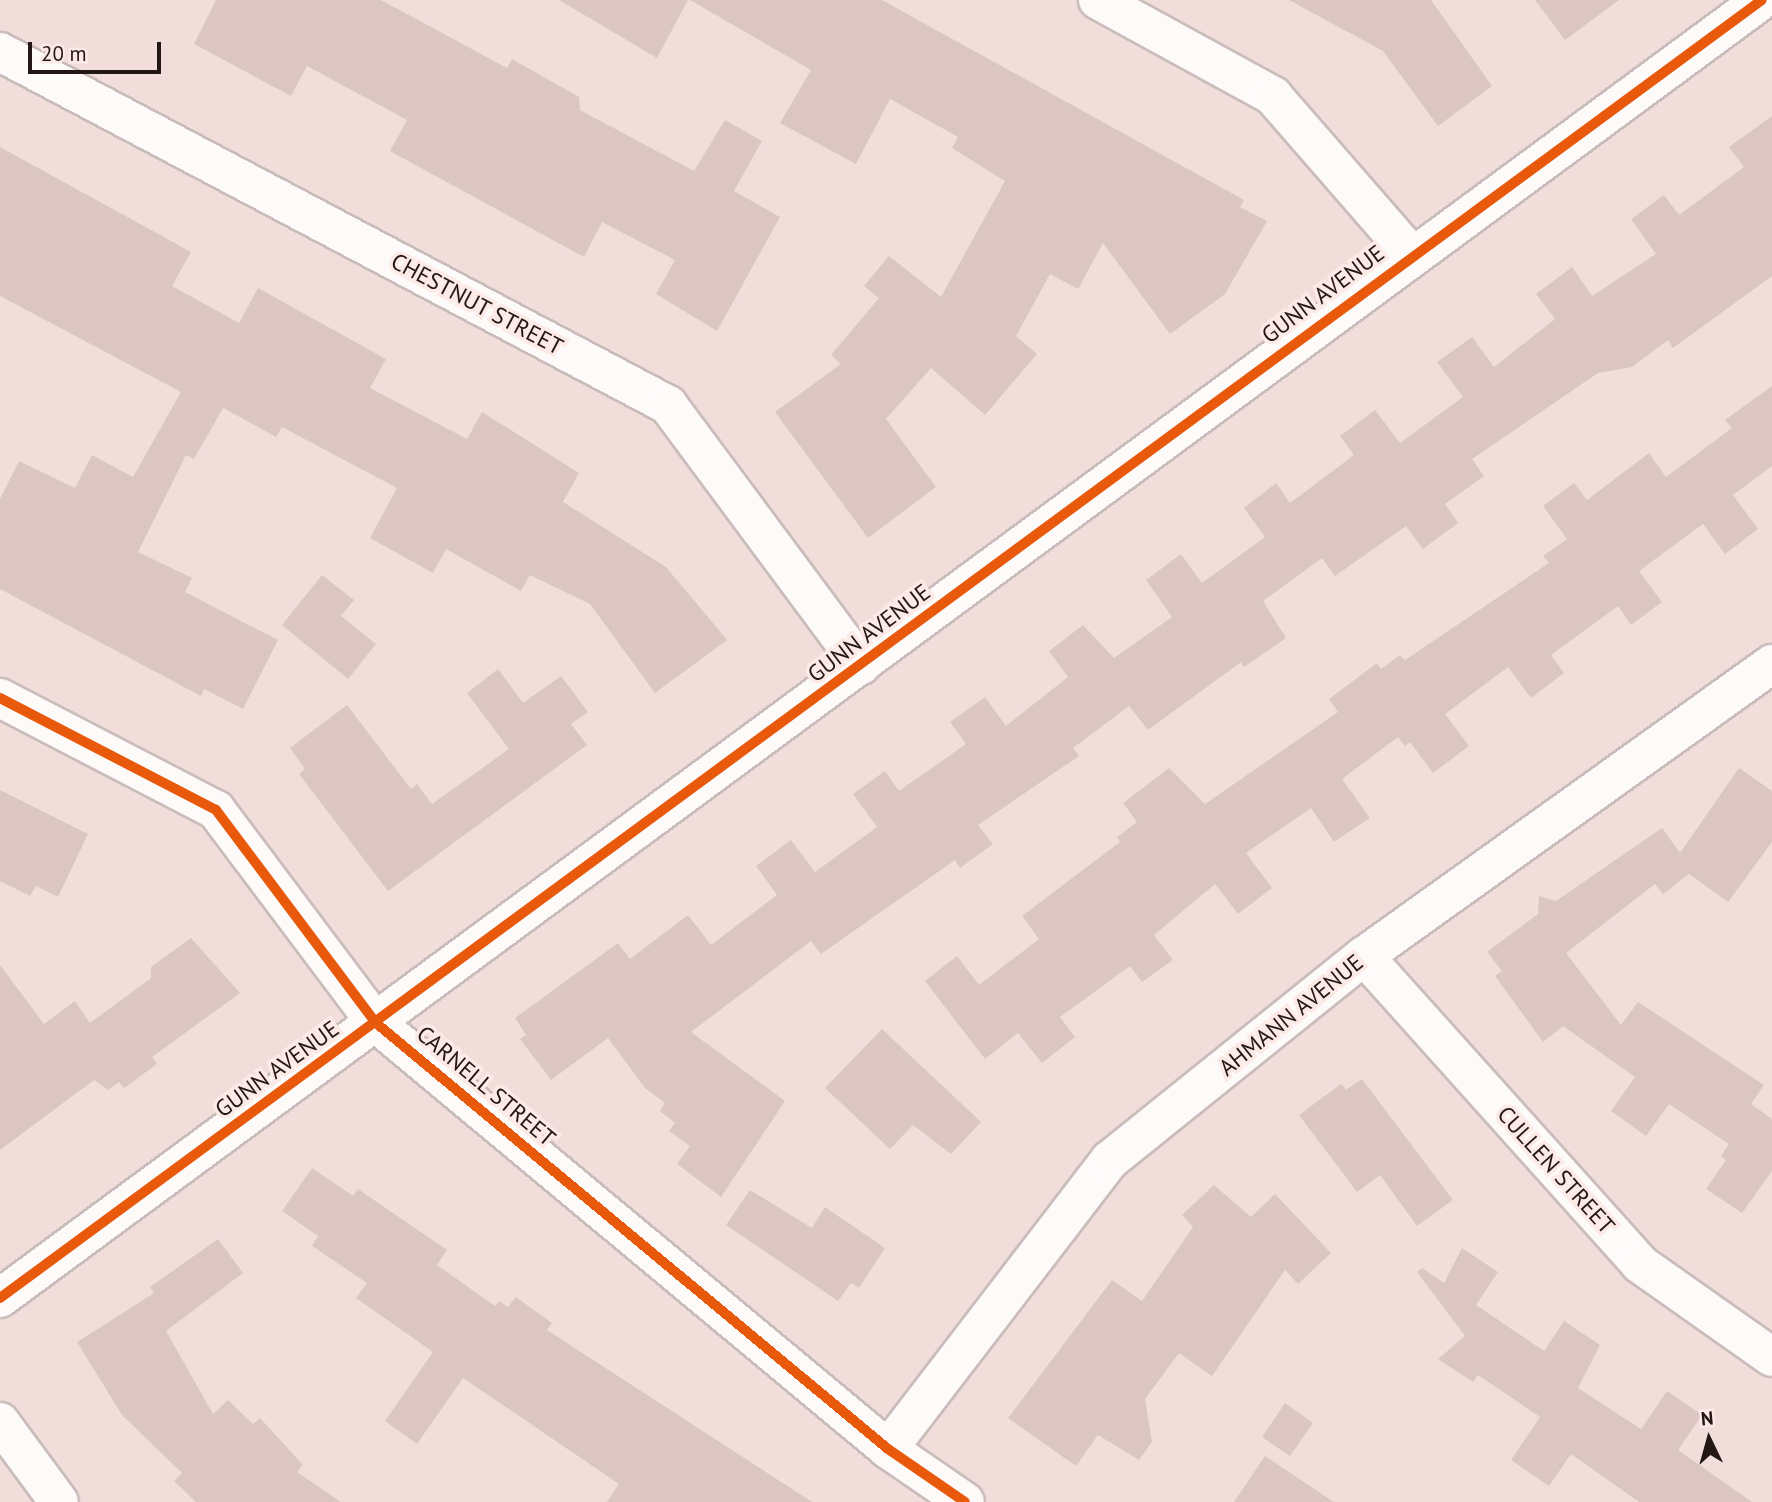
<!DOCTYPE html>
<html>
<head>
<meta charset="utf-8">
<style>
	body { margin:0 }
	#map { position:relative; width:1772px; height:1502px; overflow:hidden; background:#f1dedb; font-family:"PT Sans",sans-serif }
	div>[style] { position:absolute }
	.building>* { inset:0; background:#dcc6c2 }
	.roads { filter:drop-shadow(2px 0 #cabcba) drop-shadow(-2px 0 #cabcba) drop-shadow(0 2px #cabcba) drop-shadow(0 -2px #cabcba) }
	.minor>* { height:38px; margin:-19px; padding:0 19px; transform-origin:19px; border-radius:19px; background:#fdfafa }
	.cycleway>* { height:10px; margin:-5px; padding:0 5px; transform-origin:5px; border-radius:5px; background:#e8590c }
	span { translate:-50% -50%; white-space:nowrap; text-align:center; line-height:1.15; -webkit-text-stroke:7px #fde9e5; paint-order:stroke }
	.street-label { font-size:23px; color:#221715 }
	.north { position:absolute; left:1674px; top:1404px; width:70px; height:70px; -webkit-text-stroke:5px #fde9e5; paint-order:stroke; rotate:355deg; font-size:19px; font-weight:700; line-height:28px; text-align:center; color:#221715 }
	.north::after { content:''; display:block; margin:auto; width:24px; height:32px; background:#221715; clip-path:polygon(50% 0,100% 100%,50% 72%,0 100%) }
	.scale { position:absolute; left:28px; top:42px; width:133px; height:32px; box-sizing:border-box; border:4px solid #221715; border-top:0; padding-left:9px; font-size:21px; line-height:24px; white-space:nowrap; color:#221715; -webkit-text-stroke:5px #fde9e5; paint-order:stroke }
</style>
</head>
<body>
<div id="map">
	<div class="building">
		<i style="clip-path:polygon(216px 0,381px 0,507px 68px,512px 59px,579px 97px,580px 110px,694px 171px,725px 120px,762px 141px,734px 191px,780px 217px,717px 331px,656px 294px,675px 260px,602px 222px,584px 257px,390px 151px,407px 120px,307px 66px,291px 96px,194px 44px)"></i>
		<i style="clip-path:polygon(559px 0,688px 0,657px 58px)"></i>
		<i style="clip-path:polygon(690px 0,882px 0,1244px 200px,1240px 207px,1267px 221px,1225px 294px,1170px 334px,1103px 243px,1078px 289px,1050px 274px,1016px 336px,1037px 354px,985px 415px,931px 368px,886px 419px,936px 487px,868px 538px,775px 412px,841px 364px,831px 355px,879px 298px,864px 286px,889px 256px,941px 297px,1005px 181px,952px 148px,958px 137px,890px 99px,856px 164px,780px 123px,811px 70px)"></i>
		<i style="clip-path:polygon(1289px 0,1431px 0,1492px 86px,1438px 126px,1383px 51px)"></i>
		<i style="clip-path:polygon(1535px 0,1619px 0,1565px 40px)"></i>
		<i style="clip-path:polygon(1772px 116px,1772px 276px,1673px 348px,1668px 340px,1632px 367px,1598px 373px,1472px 459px,1484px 476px,1445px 504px,1458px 523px,1423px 549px,1406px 526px,1335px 576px,1322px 558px,1263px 601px,1286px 638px,1244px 667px,1241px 662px,1148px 730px,1129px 706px,1073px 748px,1079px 756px,978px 825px,993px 844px,960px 868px,955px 860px,821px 954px,811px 941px,691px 1032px,785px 1101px,721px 1197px,677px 1164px,690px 1146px,669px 1131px,675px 1123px,660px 1111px,665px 1103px,645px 1088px,608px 1038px,551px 1080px,520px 1039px,526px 1035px,515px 1018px,618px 943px,630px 959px,688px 915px,711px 945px,777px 895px,756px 866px,791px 840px,815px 872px,877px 827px,853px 794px,885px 771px,899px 791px,966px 744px,950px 722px,985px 697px,1006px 726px,1068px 677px,1049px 651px,1083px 625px,1114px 658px,1172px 617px,1146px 580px,1181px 554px,1202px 583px,1265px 537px,1244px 508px,1276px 483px,1290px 503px,1354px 455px,1340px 436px,1375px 410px,1400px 443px,1463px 397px,1437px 362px,1472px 337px,1494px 367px,1555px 319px,1536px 294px,1572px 267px,1592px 296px,1656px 254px,1631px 219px,1664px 195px,1679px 215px,1744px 167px,1729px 147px)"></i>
		<i style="clip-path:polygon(0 147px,191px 252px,172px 286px,239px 323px,258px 288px,386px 359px,370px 388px,467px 439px,482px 412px,579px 473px,563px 502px,666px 567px,727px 640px,655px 693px,590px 604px,530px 575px,521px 591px,446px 549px,433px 573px,370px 538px,397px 488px,282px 427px,276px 437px,223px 408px,194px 459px,186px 455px,138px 552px,192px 578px,185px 592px,278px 640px,243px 709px,204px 689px,201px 696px,0 589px,0 499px,19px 461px,75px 488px,92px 455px,133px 477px,181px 392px,0 296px)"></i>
		<i style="clip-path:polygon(1772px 386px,1772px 466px,1733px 495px,1758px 529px,1725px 554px,1703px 524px,1639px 571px,1662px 602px,1631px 625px,1618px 606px,1551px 655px,1564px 673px,1531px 698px,1508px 667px,1445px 714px,1469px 746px,1433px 773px,1410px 742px,1405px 746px,1398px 737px,1342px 779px,1370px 818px,1334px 842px,1311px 808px,1246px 853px,1272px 888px,1238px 914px,1215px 884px,1154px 935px,1173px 960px,1142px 982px,1130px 966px,1060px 1017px,1075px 1037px,1042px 1063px,1018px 1033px,985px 1059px,925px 981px,957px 956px,979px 985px,1039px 939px,1022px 916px,1120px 842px,1117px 837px,1137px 822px,1123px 803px,1169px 768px,1205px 804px,1338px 712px,1329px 699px,1377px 663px,1381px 669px,1400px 655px,1405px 660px,1549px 563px,1543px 556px,1567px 539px,1543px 506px,1574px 483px,1587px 500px,1649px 453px,1666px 477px,1732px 428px,1725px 420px)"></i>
		<i style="clip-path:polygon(322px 575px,354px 600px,341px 616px,376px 644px,348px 679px,282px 625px)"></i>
		<i style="clip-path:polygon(498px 669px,523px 703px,561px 676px,588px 712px,571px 724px,587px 745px,388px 891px,299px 774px,305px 769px,290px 748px,347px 705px,411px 789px,417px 784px,432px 804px,509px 749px,467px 693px)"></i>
		<i style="clip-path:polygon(1739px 768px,1772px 791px,1772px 842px,1728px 902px,1689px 874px,1663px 894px,1655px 884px,1566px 953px,1621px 1025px,1638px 1002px,1764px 1085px,1751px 1104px,1772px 1119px,1772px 1171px,1742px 1213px,1706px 1189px,1726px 1160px,1721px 1156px,1729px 1144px,1669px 1104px,1646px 1136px,1611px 1111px,1635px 1077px,1563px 1026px,1543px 1042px,1495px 976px,1502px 971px,1487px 952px,1538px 914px,1539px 896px,1556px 901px,1662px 828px,1680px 853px)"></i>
		<i style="clip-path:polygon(0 790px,88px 834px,58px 897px,36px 886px,30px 896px,0 881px)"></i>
		<i style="clip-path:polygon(191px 938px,240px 993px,152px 1057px,157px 1064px,124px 1088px,119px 1082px,108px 1090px,94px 1080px,0 1150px,0 965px,44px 1024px,75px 1001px,90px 1023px,151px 978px,151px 967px)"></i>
		<i style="clip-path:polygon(882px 1029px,981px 1122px,951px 1154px,913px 1125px,890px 1149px,825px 1088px)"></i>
		<i style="clip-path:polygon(1362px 1079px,1453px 1200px,1417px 1226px,1380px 1175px,1357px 1192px,1299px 1115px,1341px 1084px,1346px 1090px)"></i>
		<i style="clip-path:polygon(312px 1168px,353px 1196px,358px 1189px,447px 1250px,437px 1265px,495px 1306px,499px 1301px,508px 1307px,516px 1297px,552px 1323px,547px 1330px,812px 1502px,607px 1502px,619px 1484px,463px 1378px,417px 1444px,385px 1421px,433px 1352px,356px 1298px,367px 1283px,312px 1246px,318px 1236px,282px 1211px)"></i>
		<i style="clip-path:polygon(1214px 1185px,1251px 1217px,1275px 1194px,1331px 1253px,1298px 1284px,1285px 1270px,1212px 1376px,1179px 1353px,1145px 1399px,1152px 1442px,1139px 1460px,1098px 1435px,1076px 1466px,1008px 1418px,1112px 1280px,1142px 1301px,1193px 1227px,1182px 1215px)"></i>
		<i style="clip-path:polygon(750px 1190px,812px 1228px,825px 1207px,885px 1248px,859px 1288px,851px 1283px,838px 1301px,726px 1225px)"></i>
		<i style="clip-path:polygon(218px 1239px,243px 1273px,166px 1331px,213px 1414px,228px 1400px,253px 1424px,260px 1418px,303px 1465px,297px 1472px,341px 1502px,196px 1502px,174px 1481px,182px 1473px,122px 1415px,77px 1342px,154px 1293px,150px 1287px)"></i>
		<i style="clip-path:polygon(1462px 1248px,1498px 1272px,1476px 1305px,1544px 1351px,1564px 1321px,1600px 1345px,1578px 1388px,1641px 1429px,1667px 1391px,1702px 1415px,1678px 1450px,1752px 1502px,1639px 1502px,1571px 1454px,1549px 1486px,1511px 1460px,1540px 1417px,1478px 1375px,1473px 1382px,1438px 1359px,1465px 1336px,1417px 1272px,1422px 1268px,1444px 1283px)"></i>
		<i style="clip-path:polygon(1285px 1403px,1313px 1423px,1290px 1456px,1262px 1437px)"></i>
		<i style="clip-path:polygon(1265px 1456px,1334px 1502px,1234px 1502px)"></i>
	</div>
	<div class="roads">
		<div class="minor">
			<i style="left:1098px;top:0;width:200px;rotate:28.7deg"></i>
			<i style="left:1273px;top:96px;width:211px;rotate:49deg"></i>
			<i style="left:0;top:52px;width:756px;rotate:27.85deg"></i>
			<i style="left:668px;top:405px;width:324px;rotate:53.4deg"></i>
			<i style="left:0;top:698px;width:243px;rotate:27.4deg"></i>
			<i style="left:216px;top:810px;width:266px;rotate:53.1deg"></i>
			<i style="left:376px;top:1023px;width:666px;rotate:39.76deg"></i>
			<i style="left:888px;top:1449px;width:93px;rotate:34.5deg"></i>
			<i style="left:1364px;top:956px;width:414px;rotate:48.1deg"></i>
			<i style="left:1640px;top:1264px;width:161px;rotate:35.2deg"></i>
			<i style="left:0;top:1298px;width:2188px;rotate:-36.38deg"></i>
			<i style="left:0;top:1422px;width:99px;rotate:53.6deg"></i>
			<i style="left:888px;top:1449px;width:364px;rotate:-52.5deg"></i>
			<i style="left:1110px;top:1160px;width:326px;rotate:-38.8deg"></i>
			<i style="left:1364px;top:956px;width:502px;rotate:-35.59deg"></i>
		</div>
	</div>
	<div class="cycleway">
		<i style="left:0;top:698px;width:243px;rotate:27.4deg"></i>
		<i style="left:216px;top:810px;width:266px;rotate:53.1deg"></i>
		<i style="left:376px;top:1023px;width:666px;rotate:39.76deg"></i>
		<i style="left:888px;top:1449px;width:93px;rotate:34.5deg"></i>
		<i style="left:0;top:1298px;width:2188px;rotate:-36.38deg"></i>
	</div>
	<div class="street-label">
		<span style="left:1323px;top:294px;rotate:-37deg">GUNN AVENUE</span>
		<span style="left:477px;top:304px;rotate:28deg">CHESTNUT STREET</span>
		<span style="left:869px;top:633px;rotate:-37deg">GUNN AVENUE</span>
		<span style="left:1291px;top:1015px;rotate:-39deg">AHMANN AVENUE</span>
		<span style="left:277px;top:1069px;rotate:-36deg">GUNN AVENUE</span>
		<span style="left:486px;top:1086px;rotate:40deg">CARNELL STREET</span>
		<span style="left:1556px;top:1170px;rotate:48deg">CULLEN STREET</span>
	</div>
	<div class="north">N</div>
	<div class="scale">20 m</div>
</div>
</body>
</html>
